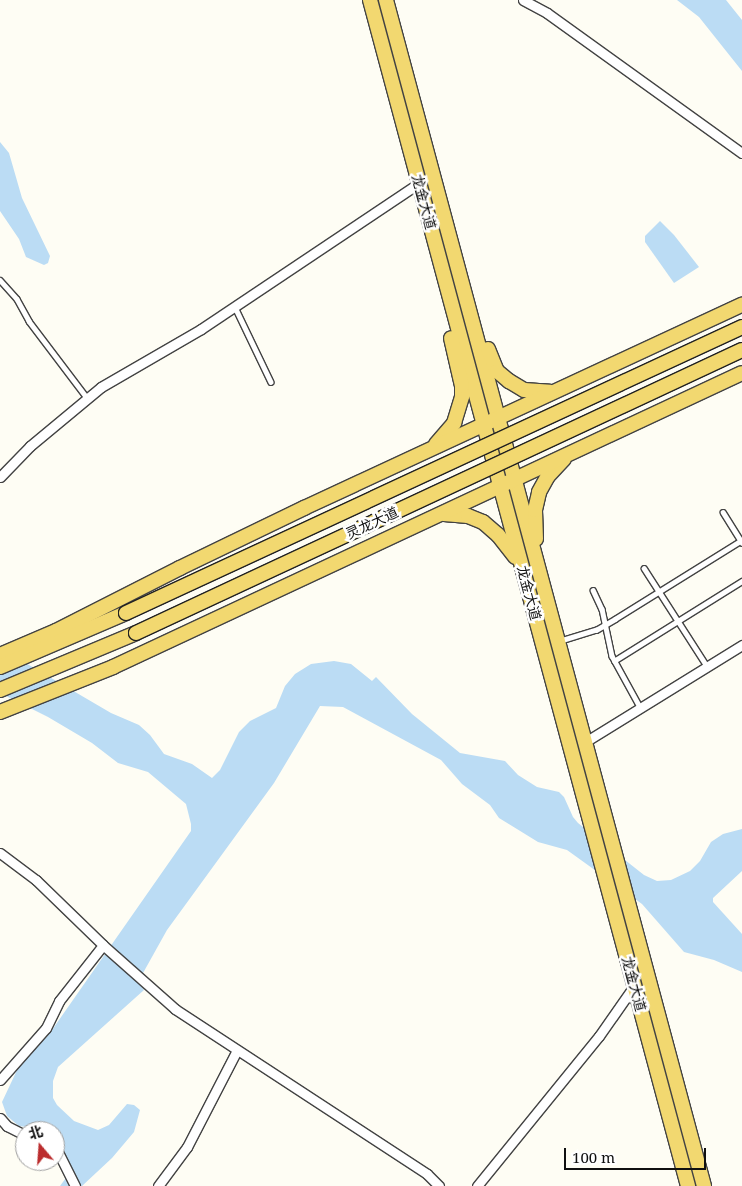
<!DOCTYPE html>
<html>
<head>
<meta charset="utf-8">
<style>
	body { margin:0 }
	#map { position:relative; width:742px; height:1186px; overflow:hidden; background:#fefdf4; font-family:"Noto Serif","Noto Sans SC",serif }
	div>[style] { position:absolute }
	.water>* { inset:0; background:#bbdcf4 }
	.roads { filter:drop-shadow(1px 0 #434343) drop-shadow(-1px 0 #434343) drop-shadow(0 1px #434343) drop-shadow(0 -1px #434343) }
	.lane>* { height:4.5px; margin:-2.25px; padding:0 2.25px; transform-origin:2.25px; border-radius:2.25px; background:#fff }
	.street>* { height:9px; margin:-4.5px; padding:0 4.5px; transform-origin:4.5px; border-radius:4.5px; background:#fff }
	.primary>* { height:14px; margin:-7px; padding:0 7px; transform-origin:7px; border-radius:7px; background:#f2d870 }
	.bridges { filter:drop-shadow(1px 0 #212121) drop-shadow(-1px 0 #212121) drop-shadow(0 1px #212121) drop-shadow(0 -1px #212121) }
	.primary-bridge>* { height:14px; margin:-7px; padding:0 7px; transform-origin:7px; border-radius:7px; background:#f2d870 }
	span { translate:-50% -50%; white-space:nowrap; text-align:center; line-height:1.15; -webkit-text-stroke:5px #fff; paint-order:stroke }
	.street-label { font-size:14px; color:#101010 }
	.north { position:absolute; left:15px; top:1121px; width:50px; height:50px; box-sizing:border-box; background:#fff; border:1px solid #9f9f9f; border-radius:50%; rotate:342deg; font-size:14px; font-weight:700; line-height:20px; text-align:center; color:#101010 }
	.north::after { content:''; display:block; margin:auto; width:18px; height:22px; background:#bb2d2e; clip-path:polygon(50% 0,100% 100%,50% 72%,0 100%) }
	.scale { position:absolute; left:564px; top:1148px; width:142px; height:22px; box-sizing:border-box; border:2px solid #101010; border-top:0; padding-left:6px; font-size:15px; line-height:18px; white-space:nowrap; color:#101010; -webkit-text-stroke:4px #fff; paint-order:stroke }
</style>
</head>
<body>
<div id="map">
	<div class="water">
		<i style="clip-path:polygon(677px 0,726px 0,742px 20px,742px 71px,699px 17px)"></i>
		<i style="clip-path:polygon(0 142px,9px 153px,22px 198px,50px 256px,48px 263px,44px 265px,26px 257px,19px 239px,0 211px)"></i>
		<i style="clip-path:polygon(660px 221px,674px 235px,699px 267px,674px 283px,645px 242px,645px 236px)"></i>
		<i style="clip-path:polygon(0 648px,111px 713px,139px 725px,150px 735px,164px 754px,192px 764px,212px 778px,220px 770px,239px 732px,250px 721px,276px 708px,285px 686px,295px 674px,311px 664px,334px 661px,351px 664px,372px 681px,376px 677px,412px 714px,460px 753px,505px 761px,518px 775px,537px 787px,559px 792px,564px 797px,573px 817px,578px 823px,644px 875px,657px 881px,671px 880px,690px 871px,700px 861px,711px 842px,723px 834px,742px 829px,742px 871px,713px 898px,713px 902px,742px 934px,742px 972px,714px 960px,684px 952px,642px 904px,567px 850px,538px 842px,499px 818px,490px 805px,462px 784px,441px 760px,343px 707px,320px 706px,274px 783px,167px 930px,138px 982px,144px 990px,58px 1067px,53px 1081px,53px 1098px,57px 1105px,74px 1121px,98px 1130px,109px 1125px,127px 1104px,134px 1105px,140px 1110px,134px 1132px,112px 1158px,82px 1186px,60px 1186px,71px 1171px,65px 1153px,55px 1137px,55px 1131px,19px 1126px,7px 1116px,2px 1102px,18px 1068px,52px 1030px,191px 831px,191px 824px,186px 804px,148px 772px,118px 763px,92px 743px,48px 717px,0 693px)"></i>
	</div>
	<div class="roads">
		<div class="lane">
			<i style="left:0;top:280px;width:25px;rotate:48deg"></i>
			<i style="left:17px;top:299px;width:25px;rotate:61deg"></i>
			<i style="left:29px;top:321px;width:98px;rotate:52.9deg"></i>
			<i style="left:235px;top:307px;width:83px;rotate:64.4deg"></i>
			<i style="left:723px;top:512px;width:36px;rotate:58deg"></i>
			<i style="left:644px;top:568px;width:117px;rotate:57.3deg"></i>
			<i style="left:593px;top:590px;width:21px;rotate:65deg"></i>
			<i style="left:602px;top:609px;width:48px;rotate:78deg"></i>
			<i style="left:612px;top:656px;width:58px;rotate:61.2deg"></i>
			<i style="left:559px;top:641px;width:39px;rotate:-17deg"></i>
			<i style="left:596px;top:630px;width:22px;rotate:-30deg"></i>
			<i style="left:615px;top:619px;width:150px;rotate:-31.9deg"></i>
			<i style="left:614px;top:661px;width:151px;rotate:-32deg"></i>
		</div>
		<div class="street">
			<i style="left:523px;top:0;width:27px;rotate:28deg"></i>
			<i style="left:547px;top:13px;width:240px;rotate:35.7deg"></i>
			<i style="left:0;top:477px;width:43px;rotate:-45.9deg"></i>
			<i style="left:30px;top:446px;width:92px;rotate:-39.7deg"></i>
			<i style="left:101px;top:387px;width:116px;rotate:-30.1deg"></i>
			<i style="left:201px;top:329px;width:262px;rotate:-33.8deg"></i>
			<i style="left:585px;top:742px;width:185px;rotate:-31.7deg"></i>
			<i style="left:0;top:853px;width:45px;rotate:36.9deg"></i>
			<i style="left:36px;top:880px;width:93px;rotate:44.1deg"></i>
			<i style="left:103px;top:945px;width:96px;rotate:41.6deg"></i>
			<i style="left:175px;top:1009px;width:301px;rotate:33.2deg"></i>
			<i style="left:427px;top:1174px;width:17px;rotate:45deg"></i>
			<i style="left:0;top:1080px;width:69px;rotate:-48.5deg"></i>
			<i style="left:46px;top:1028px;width:30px;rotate:-64deg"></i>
			<i style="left:59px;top:1001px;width:71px;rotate:-51.8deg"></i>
			<i style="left:0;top:1118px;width:11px;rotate:49deg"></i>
			<i style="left:7px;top:1126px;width:20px;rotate:27deg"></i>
			<i style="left:55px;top:1146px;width:45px;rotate:63.4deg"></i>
			<i style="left:158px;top:1186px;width:49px;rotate:-53.4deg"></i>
			<i style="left:187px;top:1147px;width:109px;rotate:-62.7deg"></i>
			<i style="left:477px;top:1186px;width:193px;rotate:-50.9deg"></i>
			<i style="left:599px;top:1036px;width:61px;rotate:-55deg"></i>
		</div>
		<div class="primary">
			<i style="left:370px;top:0;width:1228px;rotate:74.99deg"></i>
			<i style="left:386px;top:0;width:1228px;rotate:74.99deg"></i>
			<i style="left:488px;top:349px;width:24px;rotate:68deg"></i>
			<i style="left:497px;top:371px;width:16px;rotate:40deg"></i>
			<i style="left:509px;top:381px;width:17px;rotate:31deg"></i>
			<i style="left:524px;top:390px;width:26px;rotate:4deg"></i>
			<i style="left:436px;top:444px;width:28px;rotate:-49deg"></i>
			<i style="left:454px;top:423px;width:28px;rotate:-73deg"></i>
			<i style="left:462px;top:396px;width:10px;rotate:-90deg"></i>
			<i style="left:462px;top:386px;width:49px;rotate:-102.9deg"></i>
			<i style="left:444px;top:514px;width:24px;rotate:5deg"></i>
			<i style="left:468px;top:516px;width:16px;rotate:22deg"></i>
			<i style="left:483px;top:522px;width:20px;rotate:41deg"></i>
			<i style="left:498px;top:535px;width:28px;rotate:52deg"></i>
			<i style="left:536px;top:539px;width:29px;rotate:-92deg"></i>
			<i style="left:535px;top:510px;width:18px;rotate:-77deg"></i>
			<i style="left:539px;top:492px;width:18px;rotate:-61deg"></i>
			<i style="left:548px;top:476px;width:23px;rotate:-47deg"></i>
			<i style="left:0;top:655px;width:61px;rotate:-23.2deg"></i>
			<i style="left:56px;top:631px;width:139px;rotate:-26.9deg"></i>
			<i style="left:180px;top:568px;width:138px;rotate:-25.8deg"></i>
			<i style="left:304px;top:508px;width:483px;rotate:-24.9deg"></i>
			<i style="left:0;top:667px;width:137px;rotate:-23.2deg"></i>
			<i style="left:0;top:690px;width:147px;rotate:-22.7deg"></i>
			<i style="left:0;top:712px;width:122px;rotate:-21.7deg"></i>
			<i style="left:113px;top:667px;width:694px;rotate:-25.05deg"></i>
		</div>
	</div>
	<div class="bridges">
		<div class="primary-bridge">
			<i style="left:126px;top:613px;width:679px;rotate:-24.9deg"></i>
			<i style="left:136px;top:633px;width:669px;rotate:-25.03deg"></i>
		</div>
	</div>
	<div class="street-label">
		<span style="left:424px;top:202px;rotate:75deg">龙金大道</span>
		<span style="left:372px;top:523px;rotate:-25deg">灵龙大道</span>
		<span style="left:529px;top:593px;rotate:75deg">龙金大道</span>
		<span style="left:634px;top:984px;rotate:75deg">龙金大道</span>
	</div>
	<div class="north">北</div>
	<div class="scale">100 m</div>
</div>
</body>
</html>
